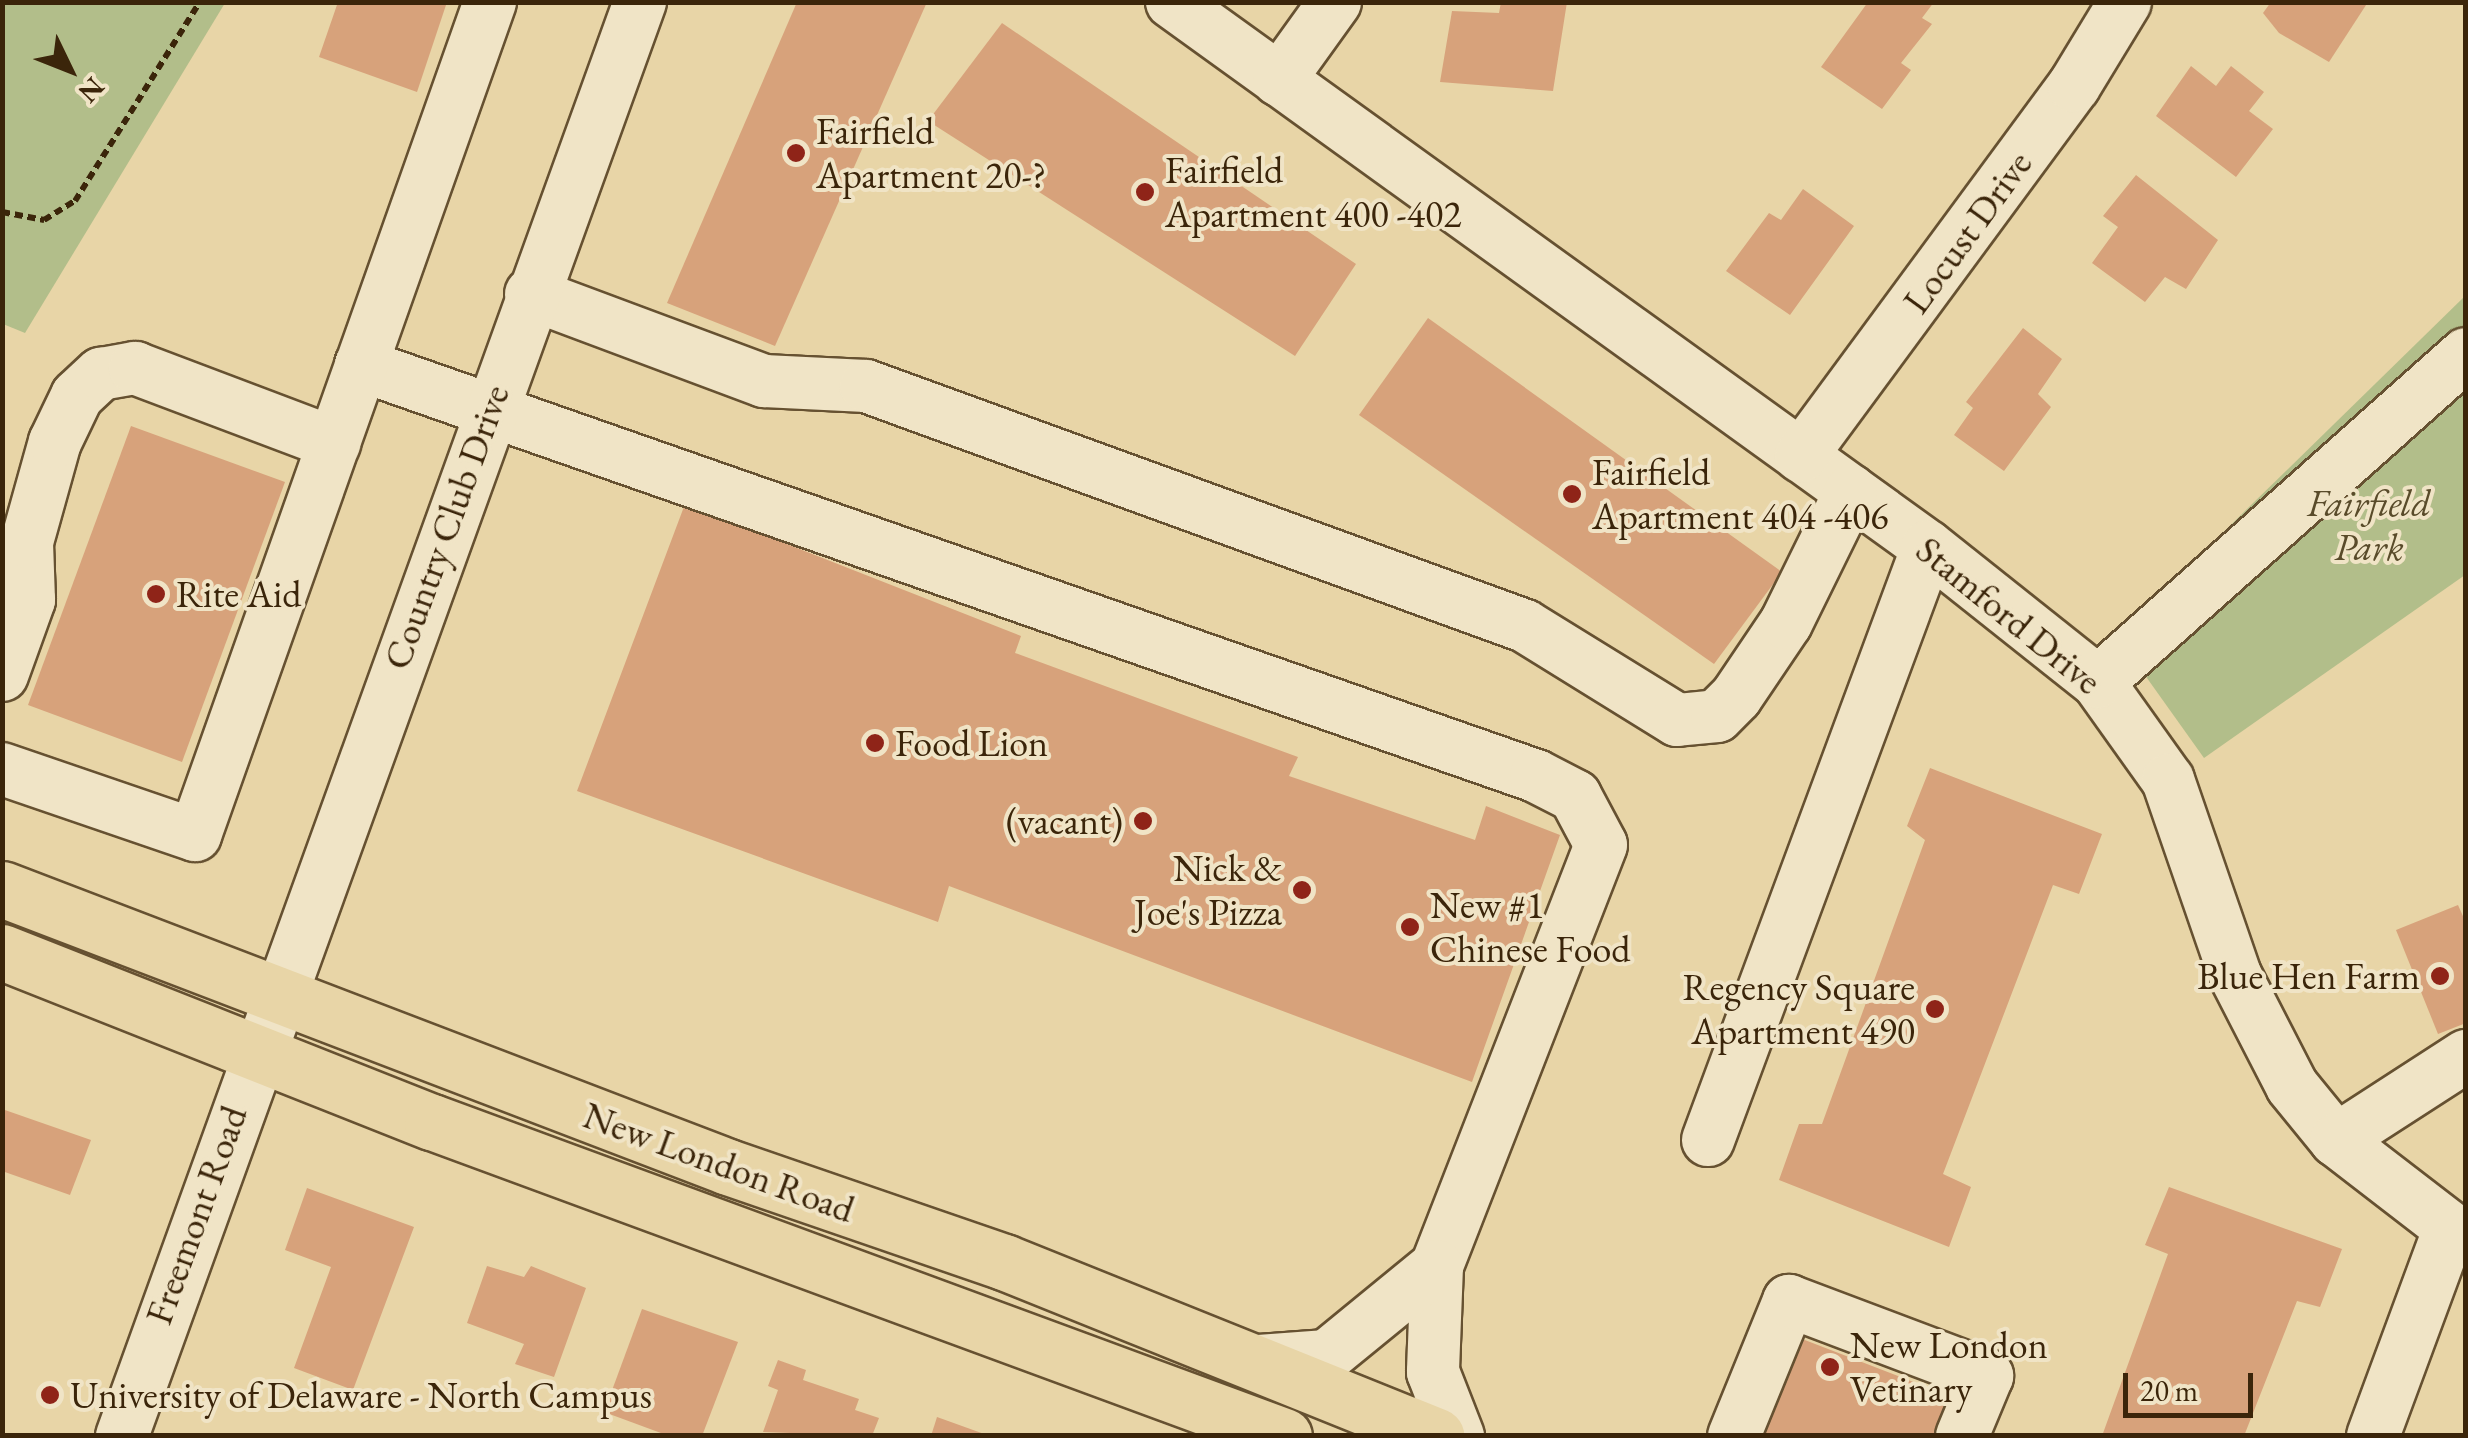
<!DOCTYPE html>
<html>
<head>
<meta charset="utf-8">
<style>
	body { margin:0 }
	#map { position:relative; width:2468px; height:1438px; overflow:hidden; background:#e8d5a7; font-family:"EB Garamond",serif }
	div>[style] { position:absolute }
	.green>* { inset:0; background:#b2be8a }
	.building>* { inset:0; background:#d7a27b }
	.path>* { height:6px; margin-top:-3px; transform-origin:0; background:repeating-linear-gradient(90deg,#3b250a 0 8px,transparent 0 13px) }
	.roads { filter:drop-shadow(2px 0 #665131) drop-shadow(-2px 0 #665131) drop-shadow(0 2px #665131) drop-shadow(0 -2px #665131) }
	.minor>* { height:52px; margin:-26px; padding:0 26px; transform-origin:26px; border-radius:26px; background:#f0e4c6 }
	.major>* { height:55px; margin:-27.5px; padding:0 27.5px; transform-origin:27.5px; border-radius:27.5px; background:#e8d5a7 }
	.dots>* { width:28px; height:28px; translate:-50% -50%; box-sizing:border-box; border:5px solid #f0e4c6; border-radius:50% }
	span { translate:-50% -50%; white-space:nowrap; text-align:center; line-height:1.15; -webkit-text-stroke:8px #f0e4c6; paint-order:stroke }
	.poi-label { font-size:38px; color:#3b250a }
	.left { translate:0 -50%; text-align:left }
	.right { translate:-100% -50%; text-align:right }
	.street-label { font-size:38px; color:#3b250a }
	.park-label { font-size:38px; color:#594b2a; font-style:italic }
	.frame { position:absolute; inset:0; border:5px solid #3b250a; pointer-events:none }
	.north { position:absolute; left:20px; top:20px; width:100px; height:100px; -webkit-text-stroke:8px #f0e4c6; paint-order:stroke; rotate:133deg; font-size:28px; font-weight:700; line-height:40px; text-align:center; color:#3b250a }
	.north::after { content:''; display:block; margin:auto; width:35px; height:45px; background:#3b250a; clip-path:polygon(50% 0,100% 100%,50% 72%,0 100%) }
	.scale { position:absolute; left:2123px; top:1373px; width:130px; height:45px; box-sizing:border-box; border:5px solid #3b250a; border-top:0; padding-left:12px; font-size:30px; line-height:35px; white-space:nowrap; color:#3b250a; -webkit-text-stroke:8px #f0e4c6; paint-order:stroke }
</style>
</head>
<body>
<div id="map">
	<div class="green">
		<i style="clip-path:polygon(2px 3px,225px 3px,25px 333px,3px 324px)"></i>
		<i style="clip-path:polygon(2465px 296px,2465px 575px,2204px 758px,2117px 636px)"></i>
	</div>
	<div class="building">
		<i style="clip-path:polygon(338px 2px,447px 2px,417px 92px,319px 57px)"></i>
		<i style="clip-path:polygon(797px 2px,927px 2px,775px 346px,667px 303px)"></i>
		<i style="clip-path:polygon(1501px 2px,1567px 2px,1553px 91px,1440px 82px,1452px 11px,1499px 13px)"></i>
		<i style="clip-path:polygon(1868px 2px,1934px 2px,1922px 18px,1932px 24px,1901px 63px,1911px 70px,1882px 109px,1821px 67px)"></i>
		<i style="clip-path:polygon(2271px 2px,2368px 2px,2329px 62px,2279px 33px,2263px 13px)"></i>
		<i style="clip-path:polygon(1002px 23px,1356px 264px,1295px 356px,928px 121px)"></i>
		<i style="clip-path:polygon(2191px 66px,2216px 86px,2231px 66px,2264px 92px,2249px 111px,2273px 129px,2236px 177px,2156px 116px)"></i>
		<i style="clip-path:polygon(2136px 175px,2218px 240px,2186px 289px,2165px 277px,2145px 302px,2092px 263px,2118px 227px,2103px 216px)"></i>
		<i style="clip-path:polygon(1803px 189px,1854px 226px,1790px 315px,1726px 271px,1769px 213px,1781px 220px)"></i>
		<i style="clip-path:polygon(1428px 318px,1782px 572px,1714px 664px,1359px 415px)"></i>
		<i style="clip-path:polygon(2023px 328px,2062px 359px,2038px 394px,2051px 407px,2004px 471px,1954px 435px,1973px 408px,1966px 402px)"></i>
		<i style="clip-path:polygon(131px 426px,285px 482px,182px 762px,28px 705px)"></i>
		<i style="clip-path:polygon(685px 504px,1021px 636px,1015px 653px,1298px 757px,1289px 776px,1475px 840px,1486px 806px,1560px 835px,1472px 1082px,949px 886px,938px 922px,577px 791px)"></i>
		<i style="clip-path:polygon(1930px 768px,2102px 834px,2079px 894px,2053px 885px,1943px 1174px,1971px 1187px,1949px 1247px,1779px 1180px,1799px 1124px,1822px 1124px,1925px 840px,1907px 826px)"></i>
		<i style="clip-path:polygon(2458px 905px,2466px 923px,2466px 1023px,2438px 1034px,2396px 930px)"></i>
		<i style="clip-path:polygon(2px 1109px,91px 1140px,70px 1195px,2px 1171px)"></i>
		<i style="clip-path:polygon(2169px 1187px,2342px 1249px,2320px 1307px,2297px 1301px,2244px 1436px,2102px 1436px,2168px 1254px,2145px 1245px)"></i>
		<i style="clip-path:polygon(307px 1188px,414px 1227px,353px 1390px,294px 1368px,331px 1267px,285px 1250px)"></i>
		<i style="clip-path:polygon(487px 1266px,524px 1277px,531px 1266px,586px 1288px,554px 1377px,515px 1364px,524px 1344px,467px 1323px)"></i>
		<i style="clip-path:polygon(642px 1309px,738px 1342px,702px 1436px,669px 1436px,604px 1412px)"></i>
		<i style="clip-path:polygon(1797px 1337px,1955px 1398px,1941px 1436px,1761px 1436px)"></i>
		<i style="clip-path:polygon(778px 1360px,806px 1370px,803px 1380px,859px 1399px,855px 1410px,879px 1418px,872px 1436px,763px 1432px,778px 1390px,768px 1386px)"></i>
		<i style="clip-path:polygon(937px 1417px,987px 1435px,987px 1436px,931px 1436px)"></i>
	</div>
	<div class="path">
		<i style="left:2px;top:212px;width:43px;rotate:10.8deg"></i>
		<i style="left:44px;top:220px;width:36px;rotate:-32deg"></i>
		<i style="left:75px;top:201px;width:235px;rotate:-57.9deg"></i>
	</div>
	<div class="roads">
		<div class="minor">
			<i style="left:1172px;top:2px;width:932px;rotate:35.79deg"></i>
			<i style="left:1928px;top:547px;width:217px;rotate:38.5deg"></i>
			<i style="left:2098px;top:682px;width:120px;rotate:54.5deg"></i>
			<i style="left:2168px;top:780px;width:206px;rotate:71deg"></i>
			<i style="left:2235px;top:975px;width:125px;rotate:62.8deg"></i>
			<i style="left:2292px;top:1086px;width:70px;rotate:50.8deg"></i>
			<i style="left:2336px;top:1140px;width:164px;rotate:37.6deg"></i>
			<i style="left:1279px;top:80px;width:96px;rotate:-54.3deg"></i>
			<i style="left:531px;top:294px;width:249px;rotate:20.5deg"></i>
			<i style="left:764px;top:381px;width:102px;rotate:2.8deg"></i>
			<i style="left:866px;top:386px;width:701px;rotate:20.01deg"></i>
			<i style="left:1525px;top:626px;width:179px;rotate:31.7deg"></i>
			<i style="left:1677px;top:720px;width:40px;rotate:-5.7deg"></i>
			<i style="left:1717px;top:716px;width:27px;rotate:-45deg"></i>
			<i style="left:1736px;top:697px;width:89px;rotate:-56deg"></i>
			<i style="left:1786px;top:623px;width:147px;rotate:-63.8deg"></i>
			<i style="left:361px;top:365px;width:1245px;rotate:19.28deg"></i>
			<i style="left:1536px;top:776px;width:44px;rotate:27.1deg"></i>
			<i style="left:1575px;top:796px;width:55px;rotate:62deg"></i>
			<i style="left:1601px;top:845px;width:452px;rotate:111.3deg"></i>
			<i style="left:1437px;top:1266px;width:106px;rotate:92.2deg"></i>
			<i style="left:1433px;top:1372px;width:69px;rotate:68.7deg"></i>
			<i style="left:1801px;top:456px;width:460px;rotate:-53.6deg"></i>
			<i style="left:2074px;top:86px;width:98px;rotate:-58.7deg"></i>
			<i style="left:2px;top:675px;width:80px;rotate:-70.2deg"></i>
			<i style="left:29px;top:600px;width:58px;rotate:-92deg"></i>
			<i style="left:27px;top:542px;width:104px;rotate:-74.4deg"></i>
			<i style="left:55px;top:442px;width:51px;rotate:-64.4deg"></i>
			<i style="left:77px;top:396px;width:33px;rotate:-43deg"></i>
			<i style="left:101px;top:374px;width:35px;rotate:-10deg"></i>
			<i style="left:135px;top:368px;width:213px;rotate:20.7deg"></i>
			<i style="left:2098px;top:682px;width:493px;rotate:-41.7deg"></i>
			<i style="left:2px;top:769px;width:204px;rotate:18.9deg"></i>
			<i style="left:195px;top:835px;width:884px;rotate:-70.5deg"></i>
			<i style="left:1708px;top:1140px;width:632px;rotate:-69.65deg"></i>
			<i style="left:2336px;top:1140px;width:155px;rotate:-32.9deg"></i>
			<i style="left:1259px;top:1361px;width:68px;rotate:-4.2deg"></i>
			<i style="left:1327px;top:1356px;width:142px;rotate:-39.3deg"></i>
			<i style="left:122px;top:1436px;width:1525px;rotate:-70.14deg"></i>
			<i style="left:1734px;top:1436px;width:146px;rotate:-67.8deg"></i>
			<i style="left:1789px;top:1301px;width:212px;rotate:20.7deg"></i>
			<i style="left:1987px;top:1376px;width:65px;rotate:112.6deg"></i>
			<i style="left:2373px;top:1436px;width:219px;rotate:-69.7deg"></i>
		</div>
		<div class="major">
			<i style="left:2px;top:889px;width:777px;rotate:20.95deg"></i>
			<i style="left:728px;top:1167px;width:292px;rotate:19deg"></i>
			<i style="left:1004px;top:1262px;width:466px;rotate:21.9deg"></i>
			<i style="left:2px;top:952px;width:462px;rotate:21.6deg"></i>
			<i style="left:432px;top:1122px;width:908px;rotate:20.23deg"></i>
		</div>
	</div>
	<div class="dots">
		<i style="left:796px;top:153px;background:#8f2418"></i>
		<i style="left:1145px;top:192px;background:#8f2418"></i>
		<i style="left:1572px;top:494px;background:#8f2418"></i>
		<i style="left:156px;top:594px;background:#8f2418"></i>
		<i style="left:875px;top:743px;background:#8f2418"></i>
		<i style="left:1143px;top:821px;background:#8f2418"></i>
		<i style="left:1302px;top:890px;background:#8f2418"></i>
		<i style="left:1410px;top:927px;background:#8f2418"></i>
		<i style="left:2440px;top:976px;background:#8f2418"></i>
		<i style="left:1935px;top:1009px;background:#8f2418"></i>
		<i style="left:1830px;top:1367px;background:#8f2418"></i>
		<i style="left:50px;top:1395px;background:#8f2418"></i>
	</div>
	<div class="poi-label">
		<span class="left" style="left:816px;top:153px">Fairfield<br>Apartment 20-?</span>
		<span class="left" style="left:1165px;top:192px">Fairfield<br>Apartment 400 -402</span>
		<span class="left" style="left:1592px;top:494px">Fairfield<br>Apartment 404 -406</span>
		<span class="left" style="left:176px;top:594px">Rite Aid</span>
		<span class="left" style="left:895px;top:743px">Food Lion</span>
		<span class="right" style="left:1123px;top:821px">(vacant)</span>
		<span class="right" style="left:1282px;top:890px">Nick &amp;<br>Joe's Pizza</span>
		<span class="left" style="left:1430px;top:927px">New #1<br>Chinese Food</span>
		<span class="right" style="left:2420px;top:976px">Blue Hen Farm</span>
		<span class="right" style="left:1915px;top:1009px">Regency Square<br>Apartment 490</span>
		<span class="left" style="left:1850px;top:1367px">New London<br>Vetinary</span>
		<span class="left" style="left:70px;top:1395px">University of Delaware - North Campus</span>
	</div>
	<div class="street-label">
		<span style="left:1967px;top:232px;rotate:-54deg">Locust Drive</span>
		<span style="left:446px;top:527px;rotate:-70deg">Country Club Drive</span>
		<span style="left:2009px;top:615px;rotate:39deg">Stamford Drive</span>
		<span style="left:719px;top:1162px;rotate:20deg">New London Road</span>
		<span style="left:196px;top:1215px;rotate:-70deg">Freemont Road</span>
	</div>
	<div class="park-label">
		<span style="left:2369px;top:525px">Fairfield<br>Park</span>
	</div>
	<div class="frame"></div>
	<div class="north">N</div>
	<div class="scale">20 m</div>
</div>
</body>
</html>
